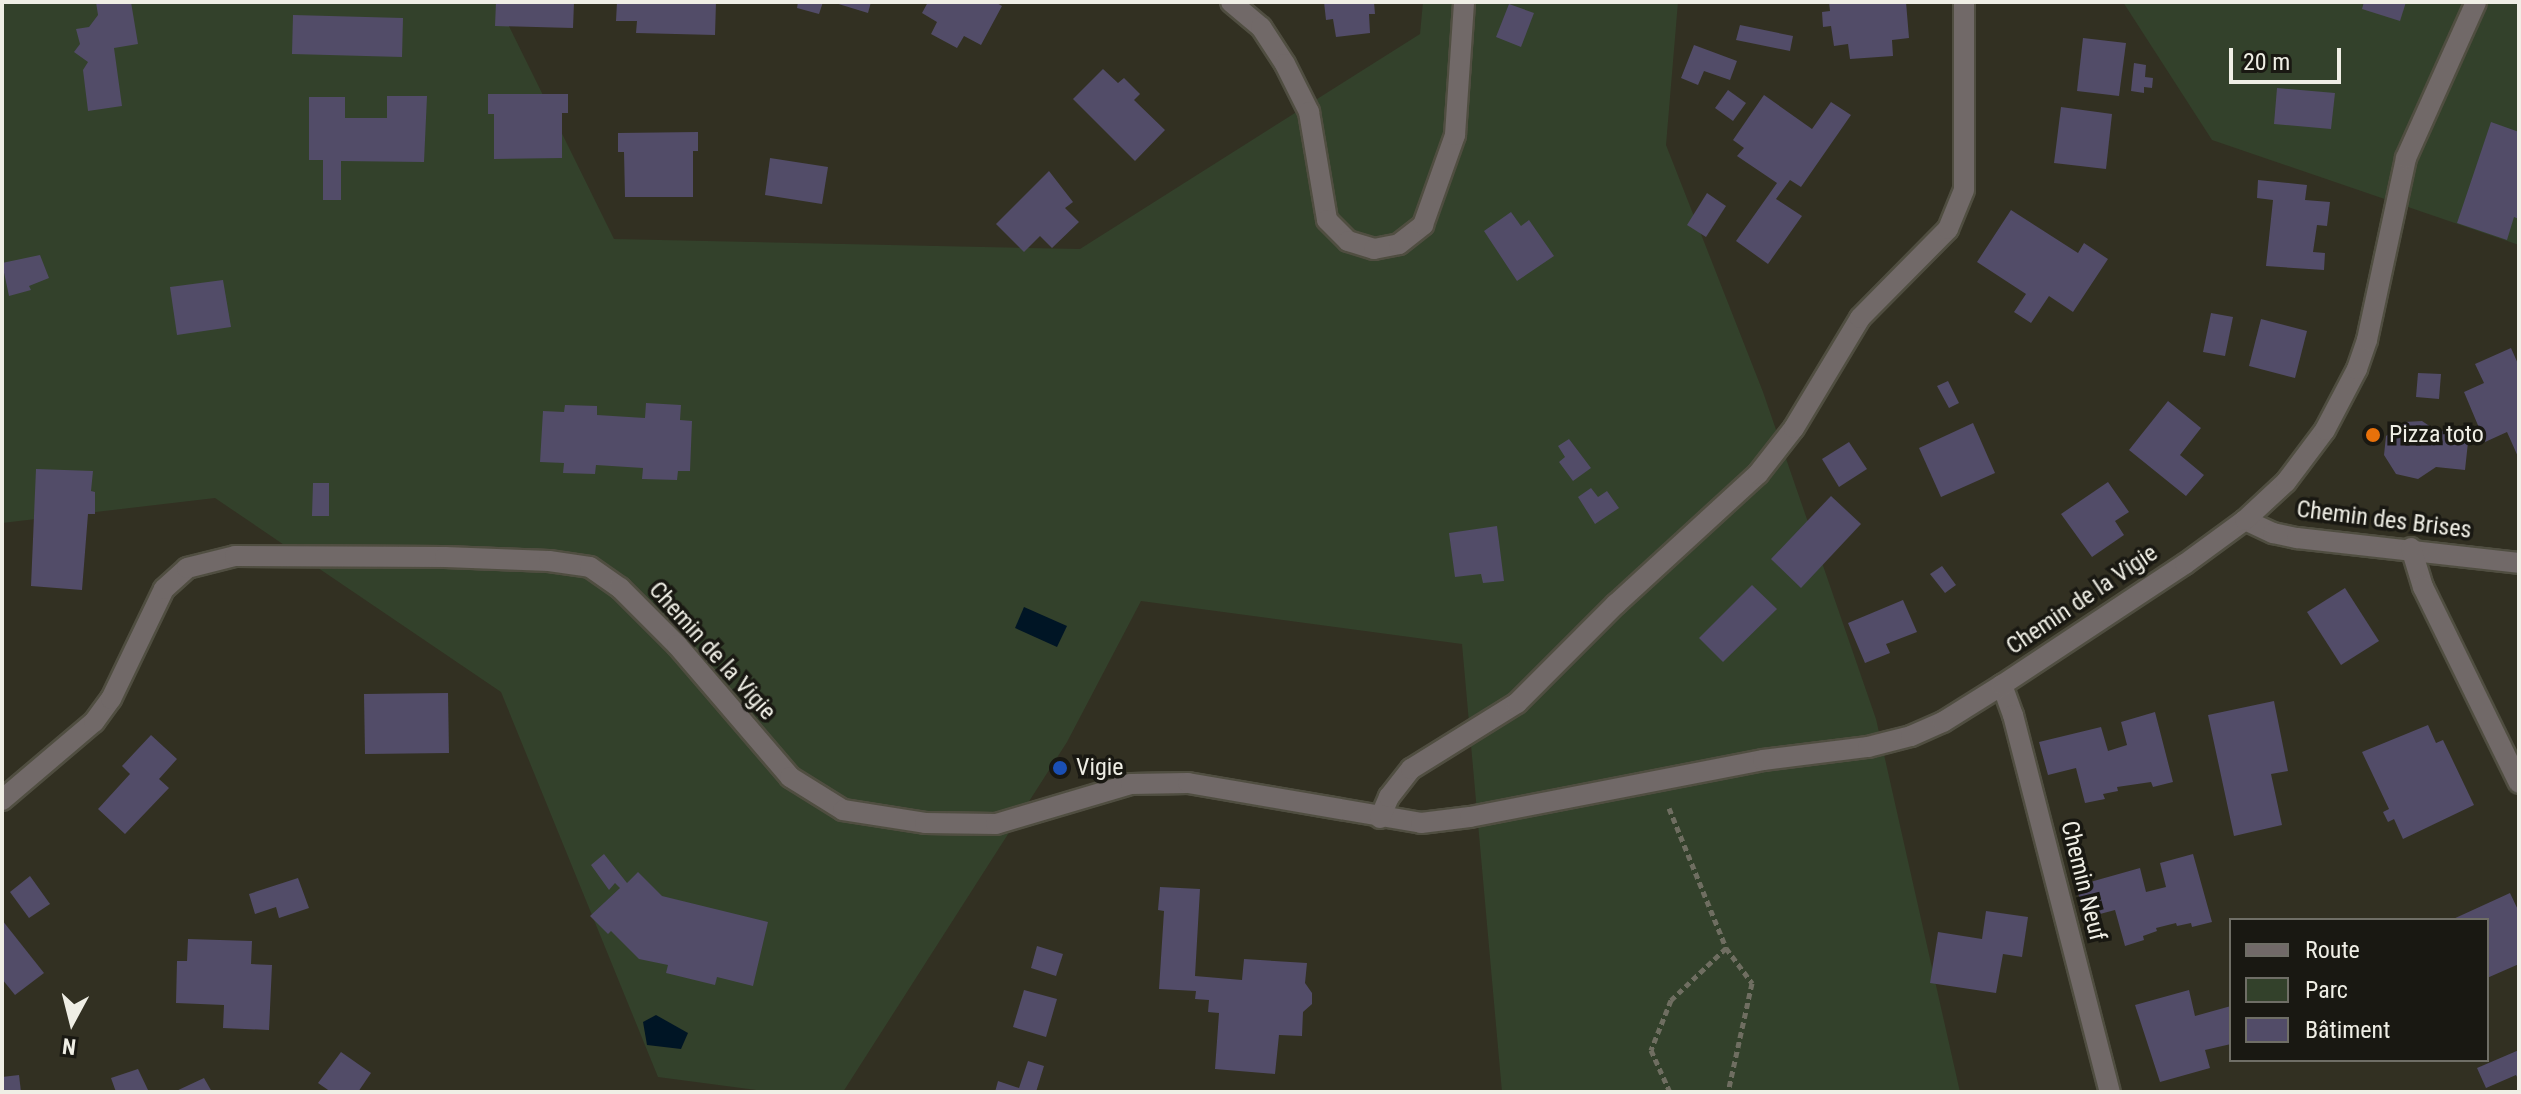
<!DOCTYPE html>
<html>
<head>
<meta charset="utf-8">
<style>
	body { margin:0 }
	#map { position:relative; width:2521px; height:1094px; overflow:hidden; background:#323022; font-family:"Roboto Condensed",sans-serif }
	div>[style] { position:absolute }
	.green>* { inset:0; background:#33412b }
	.water>* { inset:0; background:#001525 }
	.building>* { inset:0; background:#524c68 }
	.path>* { height:5px; margin-top:-2.5px; transform-origin:0; background:repeating-linear-gradient(90deg,#6f6e61 0 6px,transparent 0 10px) }
	.roads { filter:drop-shadow(2px 0 #504e41) drop-shadow(-2px 0 #504e41) drop-shadow(0 2px #504e41) drop-shadow(0 -2px #504e41) }
	.minor>* { height:20px; margin:-10px; padding:0 10px; transform-origin:10px; border-radius:10px; background:#716968 }
	.dots>* { width:22px; height:22px; translate:-50% -50%; box-sizing:border-box; border:4px solid #191812; border-radius:50% }
	span { translate:-50% -50%; white-space:nowrap; text-align:center; line-height:1.15; -webkit-text-stroke:7px #191812; paint-order:stroke }
	.poi-label { font-size:24px; color:#efeee5 }
	.left { translate:0 -50%; text-align:left }
	.street-label { font-size:24px; color:#efeee5 }
	.frame { position:absolute; inset:0; border:4px solid #efeee5; pointer-events:none }
	.legend { position:absolute; left:2229px; top:918px; width:260px; height:144px; box-sizing:border-box; background:#191812; border:2px solid #6f6e66; margin:0; padding:10px 14px; list-style:none; font-size:24px; color:#efeee5 }
	.legend li { display:flex; align-items:center; gap:16px; height:40px }
	.legend b { width:40px; border:2px solid #6f6e66 }
	.north { position:absolute; left:32px; top:982px; width:80px; height:80px; -webkit-text-stroke:6px #191812; paint-order:stroke; rotate:187deg; font-size:22px; font-weight:700; line-height:32px; text-align:center; color:#efeee5 }
	.north::after { content:''; display:block; margin:auto; width:28px; height:36px; background:#efeee5; clip-path:polygon(50% 0,100% 100%,50% 72%,0 100%) }
	.scale { position:absolute; left:2229px; top:48px; width:112px; height:36px; box-sizing:border-box; border:4px solid #efeee5; border-top:0; padding-left:10px; font-size:24px; line-height:28px; white-space:nowrap; color:#efeee5; -webkit-text-stroke:6px #191812; paint-order:stroke }
</style>
</head>
<body>
<div id="map">
	<div class="green">
		<i style="clip-path:polygon(2px 2px,497px 2px,614px 239px,1080px 249px,1420px 34px,1423px 2px,1678px 2px,1666px 145px,1763px 392px,1876px 719px,1960px 1092px,1502px 1092px,1462px 644px,1141px 601px,1067px 742px,843px 1092px,772px 1092px,658px 1077px,501px 692px,215px 498px,2px 523px)"></i>
		<i style="clip-path:polygon(2123px 2px,2519px 2px,2519px 245px,2212px 140px)"></i>
	</div>
	<div class="water">
		<i style="clip-path:polygon(1024px 607px,1067px 626px,1057px 647px,1015px 628px)"></i>
		<i style="clip-path:polygon(656px 1015px,688px 1033px,681px 1049px,647px 1045px,643px 1022px)"></i>
	</div>
	<div class="building">
		<i style="clip-path:polygon(96px 2px,131px 2px,138px 44px,114px 48px,122px 106px,88px 111px,83px 70px,88px 62px,74px 52px,80px 44px,76px 29px,89px 27px,98px 15px)"></i>
		<i style="clip-path:polygon(496px 2px,574px 2px,573px 28px,495px 26px)"></i>
		<i style="clip-path:polygon(617px 2px,716px 2px,715px 35px,636px 33px,637px 21px,616px 21px)"></i>
		<i style="clip-path:polygon(798px 2px,823px 2px,819px 14px,797px 8px)"></i>
		<i style="clip-path:polygon(832px 2px,871px 2px,868px 13px)"></i>
		<i style="clip-path:polygon(928px 2px,995px 2px,1002px 6px,981px 45px,964px 36px,957px 48px,931px 34px,937px 22px,922px 13px)"></i>
		<i style="clip-path:polygon(1324px 2px,1374px 2px,1375px 14px,1369px 14px,1370px 33px,1336px 37px,1333px 19px,1326px 20px)"></i>
		<i style="clip-path:polygon(1829px 2px,1906px 2px,1909px 38px,1892px 40px,1893px 56px,1850px 59px,1848px 44px,1834px 46px,1831px 26px,1823px 27px,1822px 12px,1830px 11px)"></i>
		<i style="clip-path:polygon(2364px 2px,2406px 2px,2400px 21px,2362px 9px)"></i>
		<i style="clip-path:polygon(1509px 4px,1534px 13px,1521px 47px,1496px 37px)"></i>
		<i style="clip-path:polygon(293px 15px,403px 18px,402px 57px,292px 54px)"></i>
		<i style="clip-path:polygon(1740px 25px,1793px 36px,1790px 51px,1736px 40px)"></i>
		<i style="clip-path:polygon(2083px 38px,2126px 43px,2119px 96px,2077px 91px)"></i>
		<i style="clip-path:polygon(1694px 45px,1737px 61px,1730px 80px,1704px 71px,1698px 85px,1681px 78px)"></i>
		<i style="clip-path:polygon(2134px 63px,2146px 65px,2145px 77px,2153px 78px,2152px 88px,2144px 87px,2144px 93px,2131px 91px)"></i>
		<i style="clip-path:polygon(1103px 69px,1118px 83px,1124px 78px,1140px 94px,1134px 100px,1165px 130px,1135px 161px,1073px 99px)"></i>
		<i style="clip-path:polygon(2277px 88px,2335px 93px,2331px 129px,2274px 124px)"></i>
		<i style="clip-path:polygon(1728px 90px,1746px 103px,1733px 121px,1715px 108px)"></i>
		<i style="clip-path:polygon(488px 94px,568px 94px,568px 113px,562px 113px,562px 158px,494px 159px,494px 114px,488px 114px)"></i>
		<i style="clip-path:polygon(1764px 95px,1812px 129px,1831px 102px,1851px 115px,1801px 187px,1790px 180px,1776px 199px,1802px 216px,1768px 264px,1736px 241px,1777px 183px,1737px 156px,1744px 148px,1733px 140px)"></i>
		<i style="clip-path:polygon(387px 96px,427px 96px,424px 162px,341px 161px,341px 200px,323px 200px,323px 160px,309px 160px,309px 97px,345px 97px,345px 118px,387px 118px)"></i>
		<i style="clip-path:polygon(2061px 107px,2112px 114px,2106px 169px,2054px 163px)"></i>
		<i style="clip-path:polygon(2491px 122px,2519px 132px,2519px 219px,2514px 217px,2507px 240px,2457px 223px)"></i>
		<i style="clip-path:polygon(698px 132px,698px 151px,693px 151px,693px 197px,625px 197px,624px 152px,618px 152px,618px 133px)"></i>
		<i style="clip-path:polygon(770px 158px,828px 167px,822px 204px,765px 195px)"></i>
		<i style="clip-path:polygon(1049px 171px,1073px 202px,1065px 208px,1079px 222px,1052px 248px,1040px 236px,1024px 252px,996px 224px)"></i>
		<i style="clip-path:polygon(2258px 180px,2307px 185px,2305px 200px,2330px 202px,2327px 226px,2317px 225px,2313px 252px,2325px 253px,2324px 270px,2266px 266px,2273px 200px,2257px 198px)"></i>
		<i style="clip-path:polygon(1707px 193px,1726px 206px,1706px 237px,1687px 225px)"></i>
		<i style="clip-path:polygon(2011px 210px,2078px 253px,2084px 243px,2108px 259px,2073px 312px,2049px 296px,2031px 323px,2014px 312px,2026px 294px,1977px 262px)"></i>
		<i style="clip-path:polygon(1511px 212px,1521px 226px,1529px 220px,1554px 256px,1517px 281px,1484px 231px)"></i>
		<i style="clip-path:polygon(40px 255px,49px 278px,29px 286px,31px 290px,9px 296px,2px 263px)"></i>
		<i style="clip-path:polygon(223px 280px,231px 327px,177px 335px,170px 287px)"></i>
		<i style="clip-path:polygon(2211px 313px,2233px 317px,2225px 356px,2203px 352px)"></i>
		<i style="clip-path:polygon(2261px 319px,2307px 331px,2295px 378px,2249px 366px)"></i>
		<i style="clip-path:polygon(2511px 348px,2519px 366px,2519px 459px,2507px 432px,2485px 442px,2464px 392px,2484px 383px,2475px 364px)"></i>
		<i style="clip-path:polygon(2418px 373px,2441px 374px,2439px 399px,2416px 397px)"></i>
		<i style="clip-path:polygon(1948px 381px,1959px 403px,1949px 408px,1937px 386px)"></i>
		<i style="clip-path:polygon(2168px 401px,2201px 428px,2180px 455px,2204px 475px,2186px 496px,2129px 450px)"></i>
		<i style="clip-path:polygon(646px 403px,681px 405px,680px 420px,692px 421px,690px 471px,678px 471px,677px 480px,642px 479px,643px 468px,596px 465px,595px 474px,563px 473px,564px 463px,540px 462px,543px 411px,564px 412px,565px 405px,597px 406px,597px 415px,645px 418px)"></i>
		<i style="clip-path:polygon(2422px 421px,2437px 431px,2469px 433px,2465px 470px,2436px 467px,2418px 479px,2396px 474px,2384px 455px,2386px 436px,2404px 422px)"></i>
		<i style="clip-path:polygon(1973px 423px,1995px 473px,1941px 497px,1919px 448px)"></i>
		<i style="clip-path:polygon(1569px 439px,1591px 468px,1573px 481px,1559px 462px,1565px 457px,1558px 446px)"></i>
		<i style="clip-path:polygon(1849px 442px,1867px 469px,1839px 487px,1822px 459px)"></i>
		<i style="clip-path:polygon(36px 469px,93px 471px,91px 491px,95px 492px,95px 514px,88px 514px,82px 590px,31px 586px)"></i>
		<i style="clip-path:polygon(2108px 482px,2129px 512px,2115px 521px,2124px 535px,2092px 557px,2061px 514px)"></i>
		<i style="clip-path:polygon(313px 483px,329px 483px,329px 516px,312px 516px)"></i>
		<i style="clip-path:polygon(1591px 488px,1598px 497px,1607px 491px,1619px 508px,1595px 524px,1578px 497px)"></i>
		<i style="clip-path:polygon(1831px 496px,1861px 524px,1801px 588px,1771px 559px)"></i>
		<i style="clip-path:polygon(1497px 526px,1504px 581px,1483px 583px,1481px 574px,1455px 577px,1449px 533px)"></i>
		<i style="clip-path:polygon(1942px 566px,1956px 585px,1945px 593px,1930px 574px)"></i>
		<i style="clip-path:polygon(1752px 585px,1777px 609px,1723px 662px,1699px 638px)"></i>
		<i style="clip-path:polygon(2345px 588px,2379px 641px,2341px 665px,2307px 612px)"></i>
		<i style="clip-path:polygon(1903px 600px,1917px 632px,1886px 644px,1890px 653px,1865px 663px,1848px 623px)"></i>
		<i style="clip-path:polygon(448px 693px,449px 753px,365px 754px,364px 694px)"></i>
		<i style="clip-path:polygon(2274px 701px,2288px 771px,2271px 774px,2282px 825px,2234px 836px,2208px 715px)"></i>
		<i style="clip-path:polygon(2155px 712px,2173px 782px,2153px 787px,2151px 782px,2117px 787px,2118px 791px,2103px 794px,2105px 799px,2085px 803px,2076px 768px,2048px 775px,2039px 742px,2101px 727px,2108px 751px,2127px 745px,2121px 722px)"></i>
		<i style="clip-path:polygon(2428px 725px,2436px 743px,2443px 740px,2474px 805px,2403px 839px,2394px 819px,2388px 822px,2383px 812px,2389px 809px,2362px 752px)"></i>
		<i style="clip-path:polygon(151px 735px,177px 759px,159px 779px,169px 788px,125px 834px,98px 809px,130px 774px,122px 766px)"></i>
		<i style="clip-path:polygon(604px 854px,627px 883px,638px 872px,662px 896px,768px 922px,753px 986px,717px 977px,715px 985px,666px 973px,668px 965px,639px 959px,611px 931px,608px 934px,590px 916px,620px 888px,615px 883px,609px 890px,591px 865px)"></i>
		<i style="clip-path:polygon(2193px 854px,2212px 922px,2192px 927px,2191px 923px,2177px 926px,2176px 923px,2156px 928px,2157px 931px,2143px 936px,2144px 940px,2125px 946px,2115px 910px,2085px 918px,2076px 886px,2140px 868px,2146px 892px,2166px 887px,2160px 863px)"></i>
		<i style="clip-path:polygon(30px 876px,50px 904px,29px 918px,10px 892px)"></i>
		<i style="clip-path:polygon(298px 878px,309px 908px,279px 918px,276px 907px,255px 914px,249px 894px)"></i>
		<i style="clip-path:polygon(1160px 887px,1200px 889px,1195px 976px,1242px 980px,1244px 959px,1307px 963px,1305px 983px,1312px 993px,1312px 1004px,1303px 1012px,1302px 1036px,1279px 1035px,1275px 1074px,1215px 1069px,1219px 1013px,1208px 1012px,1209px 1000px,1195px 999px,1196px 991px,1159px 989px,1164px 911px,1158px 910px)"></i>
		<i style="clip-path:polygon(2510px 893px,2519px 912px,2519px 964px,2487px 978px,2487px 920px,2451px 920px)"></i>
		<i style="clip-path:polygon(1986px 911px,2028px 917px,2022px 957px,2003px 954px,1996px 993px,1930px 983px,1938px 932px,1982px 939px)"></i>
		<i style="clip-path:polygon(2px 920px,44px 973px,15px 995px,2px 979px)"></i>
		<i style="clip-path:polygon(188px 939px,252px 941px,251px 964px,272px 965px,269px 1030px,223px 1028px,224px 1005px,176px 1003px,177px 961px,187px 961px)"></i>
		<i style="clip-path:polygon(1037px 946px,1063px 954px,1056px 976px,1031px 968px)"></i>
		<i style="clip-path:polygon(1024px 990px,1057px 999px,1046px 1037px,1013px 1027px)"></i>
		<i style="clip-path:polygon(2189px 990px,2195px 1016px,2231px 1006px,2231px 1044px,2205px 1050px,2210px 1068px,2160px 1082px,2135px 1005px)"></i>
		<i style="clip-path:polygon(2519px 1050px,2519px 1081px,2516px 1075px,2486px 1088px,2477px 1068px)"></i>
		<i style="clip-path:polygon(341px 1052px,371px 1073px,358px 1092px,331px 1092px,318px 1083px)"></i>
		<i style="clip-path:polygon(1028px 1061px,1044px 1066px,1036px 1092px,995px 1092px,998px 1081px,1019px 1088px)"></i>
		<i style="clip-path:polygon(138px 1069px,148px 1090px,116px 1092px,111px 1078px)"></i>
		<i style="clip-path:polygon(19px 1075px,21px 1092px,2px 1092px,2px 1077px)"></i>
		<i style="clip-path:polygon(204px 1078px,212px 1092px,174px 1092px)"></i>
	</div>
	<div class="path">
		<i style="left:1669px;top:808px;width:151px;rotate:67.8deg"></i>
		<i style="left:1726px;top:948px;width:76px;rotate:136.6deg"></i>
		<i style="left:1671px;top:1000px;width:54px;rotate:111.8deg"></i>
		<i style="left:1651px;top:1050px;width:46px;rotate:65.7deg"></i>
		<i style="left:1726px;top:948px;width:44px;rotate:53.4deg"></i>
		<i style="left:1752px;top:983px;width:112px;rotate:102.4deg"></i>
	</div>
	<div class="roads">
		<div class="minor">
			<i style="left:1231px;top:2px;width:39px;rotate:40deg"></i>
			<i style="left:1261px;top:27px;width:44px;rotate:57deg"></i>
			<i style="left:1285px;top:64px;width:54px;rotate:63.4deg"></i>
			<i style="left:1309px;top:112px;width:109px;rotate:80.5deg"></i>
			<i style="left:1327px;top:220px;width:30px;rotate:45deg"></i>
			<i style="left:1348px;top:241px;width:27px;rotate:17deg"></i>
			<i style="left:1374px;top:249px;width:25px;rotate:-11deg"></i>
			<i style="left:1399px;top:244px;width:31px;rotate:-38deg"></i>
			<i style="left:1423px;top:225px;width:96px;rotate:-70.4deg"></i>
			<i style="left:1455px;top:135px;width:133px;rotate:-86.1deg"></i>
			<i style="left:2245px;top:520px;width:31px;rotate:25deg"></i>
			<i style="left:2273px;top:533px;width:25px;rotate:12deg"></i>
			<i style="left:2297px;top:538px;width:223px;rotate:6.4deg"></i>
			<i style="left:2411px;top:548px;width:41px;rotate:72.9deg"></i>
			<i style="left:2423px;top:587px;width:218px;rotate:63.9deg"></i>
			<i style="left:2002px;top:685px;width:32px;rotate:70deg"></i>
			<i style="left:2013px;top:715px;width:389px;rotate:75.6deg"></i>
			<i style="left:2px;top:800px;width:121px;rotate:-40.3deg"></i>
			<i style="left:94px;top:722px;width:29px;rotate:-54deg"></i>
			<i style="left:111px;top:699px;width:122px;rotate:-64.3deg"></i>
			<i style="left:164px;top:589px;width:31px;rotate:-42deg"></i>
			<i style="left:187px;top:568px;width:49px;rotate:-14deg"></i>
			<i style="left:235px;top:556px;width:210px;rotate:0.3deg"></i>
			<i style="left:445px;top:557px;width:104px;rotate:2.2deg"></i>
			<i style="left:549px;top:561px;width:41px;rotate:8.3deg"></i>
			<i style="left:590px;top:567px;width:37px;rotate:35deg"></i>
			<i style="left:620px;top:588px;width:81px;rotate:45deg"></i>
			<i style="left:677px;top:645px;width:174px;rotate:49.4deg"></i>
			<i style="left:790px;top:777px;width:62px;rotate:31.9deg"></i>
			<i style="left:843px;top:810px;width:83px;rotate:9deg"></i>
			<i style="left:925px;top:823px;width:71px;rotate:0.8deg"></i>
			<i style="left:996px;top:824px;width:141px;rotate:-16.5deg"></i>
			<i style="left:1131px;top:784px;width:57px;rotate:-1deg"></i>
			<i style="left:1188px;top:783px;width:236px;rotate:9.7deg"></i>
			<i style="left:1421px;top:823px;width:49px;rotate:-7deg"></i>
			<i style="left:1470px;top:817px;width:298px;rotate:-11deg"></i>
			<i style="left:1763px;top:760px;width:106px;rotate:-7.1deg"></i>
			<i style="left:1868px;top:747px;width:44px;rotate:-14.3deg"></i>
			<i style="left:1911px;top:736px;width:35px;rotate:-24deg"></i>
			<i style="left:1943px;top:722px;width:70px;rotate:-32.1deg"></i>
			<i style="left:2002px;top:685px;width:219px;rotate:-33.5deg"></i>
			<i style="left:2185px;top:564px;width:74px;rotate:-36.3deg"></i>
			<i style="left:2245px;top:520px;width:56px;rotate:-42.8deg"></i>
			<i style="left:2286px;top:482px;width:65px;rotate:-53.1deg"></i>
			<i style="left:2325px;top:430px;width:69px;rotate:-62.3deg"></i>
			<i style="left:2357px;top:369px;width:31px;rotate:-71deg"></i>
			<i style="left:2367px;top:340px;width:186px;rotate:-77.9deg"></i>
			<i style="left:2406px;top:158px;width:171px;rotate:-65.8deg"></i>
			<i style="left:1380px;top:818px;width:23px;rotate:-67deg"></i>
			<i style="left:1389px;top:797px;width:36px;rotate:-52deg"></i>
			<i style="left:1411px;top:769px;width:125px;rotate:-31.9deg"></i>
			<i style="left:1517px;top:703px;width:140px;rotate:-45deg"></i>
			<i style="left:1616px;top:604px;width:193px;rotate:-42.5deg"></i>
			<i style="left:1758px;top:474px;width:58px;rotate:-52deg"></i>
			<i style="left:1794px;top:428px;width:128px;rotate:-59deg"></i>
			<i style="left:1860px;top:318px;width:125px;rotate:-45.3deg"></i>
			<i style="left:1948px;top:229px;width:42px;rotate:-67.7deg"></i>
			<i style="left:1964px;top:190px;width:188px;rotate:-90deg"></i>
		</div>
	</div>
	<div class="dots">
		<i style="left:2373px;top:435px;background:#e8710a"></i>
		<i style="left:1060px;top:768px;background:#1a4fb4"></i>
	</div>
	<div class="poi-label">
		<span class="left" style="left:2389px;top:435px">Pizza toto</span>
		<span class="left" style="left:1076px;top:768px">Vigie</span>
	</div>
	<div class="street-label">
		<span style="left:2384px;top:520px;rotate:7deg">Chemin des Brises</span>
		<span style="left:2082px;top:600px;rotate:-34deg">Chemin de la Vigie</span>
		<span style="left:712px;top:651px;rotate:48deg">Chemin de la Vigie</span>
		<span style="left:2083px;top:881px;rotate:76deg">Chemin Neuf</span>
	</div>
	<div class="frame"></div>
	<ul class="legend">
	<li><b style="height:10px;background:#716968"></b>Route</li>
	<li><b style="height:22px;background:#33412b"></b>Parc</li>
	<li><b style="height:22px;background:#524c68"></b>Bâtiment</li>
	</ul>
	<div class="north">N</div>
	<div class="scale">20 m</div>
</div>
</body>
</html>
